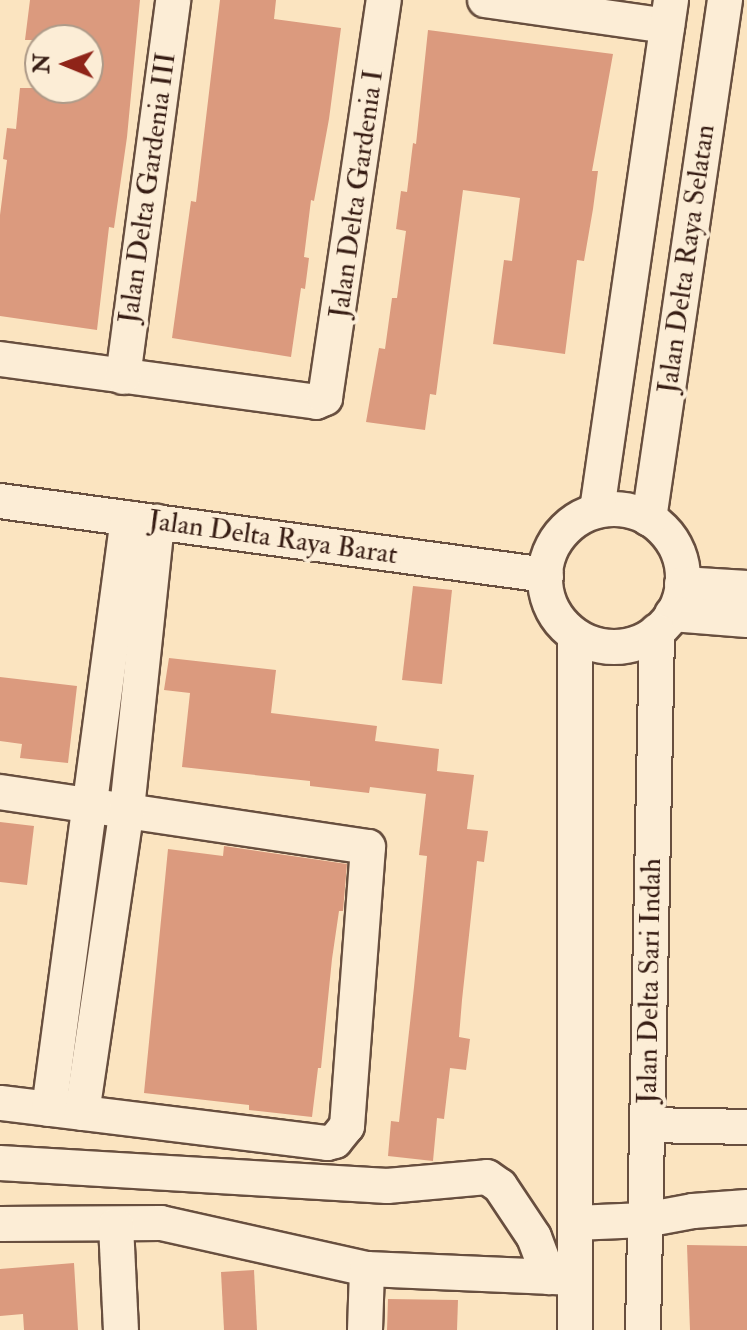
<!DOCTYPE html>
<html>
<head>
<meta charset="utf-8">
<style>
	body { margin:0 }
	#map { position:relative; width:747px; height:1330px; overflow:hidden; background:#fbe4c0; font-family:"IM FELL Double Pica",serif }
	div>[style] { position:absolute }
	.building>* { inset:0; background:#db9a7e }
	.roads { filter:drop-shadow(2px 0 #684f3f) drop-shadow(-2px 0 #684f3f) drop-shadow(0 2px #684f3f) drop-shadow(0 -2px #684f3f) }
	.minor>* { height:34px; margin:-17px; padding:0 17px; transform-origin:17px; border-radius:17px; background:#fcedd6 }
	.minor>.ring { margin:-17px; padding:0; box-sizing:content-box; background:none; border:34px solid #fcedd6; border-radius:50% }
	span { translate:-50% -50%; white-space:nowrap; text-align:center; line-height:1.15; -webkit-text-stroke:8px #fcedd6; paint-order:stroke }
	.street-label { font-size:28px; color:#371d14 }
	.north { position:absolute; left:24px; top:24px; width:80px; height:80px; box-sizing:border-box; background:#fcedd6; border:2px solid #ad9a88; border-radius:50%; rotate:271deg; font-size:22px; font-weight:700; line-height:32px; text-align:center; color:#371d14 }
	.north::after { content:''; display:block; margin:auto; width:28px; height:36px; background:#8f2418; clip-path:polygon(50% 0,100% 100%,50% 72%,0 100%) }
</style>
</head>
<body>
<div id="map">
	<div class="building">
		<i style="clip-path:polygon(30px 0,140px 0,127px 137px,114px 228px,109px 227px,97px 330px,0 316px,0 215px,7px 160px,3px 159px,7px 128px,16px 129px,20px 88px,88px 88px,88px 40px,25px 40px)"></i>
		<i style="clip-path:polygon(220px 0,276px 0,274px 19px,341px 28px,329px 119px,314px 201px,311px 200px,304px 257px,309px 258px,305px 289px,301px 288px,291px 357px,172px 338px,191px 201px,196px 202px)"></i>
		<i style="clip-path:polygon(428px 30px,613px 54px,592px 171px,598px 171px,593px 209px,584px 261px,577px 260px,565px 354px,493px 344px,504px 260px,512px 261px,520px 198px,463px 190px,436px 395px,430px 394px,425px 430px,366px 422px,379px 348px,385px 349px,392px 298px,397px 298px,406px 231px,396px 229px,401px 191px,407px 192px,413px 143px,416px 144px)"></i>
		<i style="clip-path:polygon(413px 586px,452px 590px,442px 684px,402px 680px)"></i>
		<i style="clip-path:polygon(169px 658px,276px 670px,271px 713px,377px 726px,375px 741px,439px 749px,437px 771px,474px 775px,467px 829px,488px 831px,484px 862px,477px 861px,462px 1000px,459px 1037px,470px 1039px,466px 1070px,450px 1068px,444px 1119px,437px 1118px,433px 1161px,388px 1156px,391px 1121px,399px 1122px,414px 987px,427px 856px,419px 855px,426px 794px,370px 787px,369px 793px,310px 786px,310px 781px,182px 767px,190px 693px,164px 690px)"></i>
		<i style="clip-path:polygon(0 677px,77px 686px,68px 763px,20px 758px,22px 744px,0 741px)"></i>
		<i style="clip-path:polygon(0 822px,34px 826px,27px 885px,0 882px)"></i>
		<i style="clip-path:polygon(224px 846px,347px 864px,343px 911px,339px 911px,332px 959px,321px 1068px,318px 1068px,312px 1117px,249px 1110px,249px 1105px,144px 1093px,168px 849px,223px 856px)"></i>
		<i style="clip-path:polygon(687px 1245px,747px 1246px,747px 1330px,690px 1330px)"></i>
		<i style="clip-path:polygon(74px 1263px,78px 1330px,24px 1330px,23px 1314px,0 1316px,0 1269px)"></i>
		<i style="clip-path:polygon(254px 1270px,257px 1330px,224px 1330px,221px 1272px)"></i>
		<i style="clip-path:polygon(388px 1299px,458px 1300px,457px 1330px,387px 1330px)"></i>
	</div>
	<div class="roads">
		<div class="minor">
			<i style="left:485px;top:0;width:184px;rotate:8.1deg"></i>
			<i style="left:0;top:359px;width:319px;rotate:7.7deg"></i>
			<i style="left:316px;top:402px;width:10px;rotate:-24deg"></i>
			<i style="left:325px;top:398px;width:402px;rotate:-81.6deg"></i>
			<i style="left:123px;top:377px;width:380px;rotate:-82.4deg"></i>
			<i style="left:0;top:501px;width:551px;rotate:7.72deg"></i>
			<i class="ring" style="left:545px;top:509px;width:104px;height:104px"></i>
			<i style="left:597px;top:510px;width:515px;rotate:-81.74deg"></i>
			<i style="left:649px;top:519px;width:525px;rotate:-81.67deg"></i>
			<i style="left:682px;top:584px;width:65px;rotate:3.5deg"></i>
			<i style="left:672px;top:614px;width:75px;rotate:4.6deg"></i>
			<i style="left:0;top:792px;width:372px;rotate:8.5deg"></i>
			<i style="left:368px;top:847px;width:280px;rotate:94.3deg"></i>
			<i style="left:347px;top:1126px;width:19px;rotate:129deg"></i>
			<i style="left:335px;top:1141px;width:8px;rotate:166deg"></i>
			<i style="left:327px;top:1143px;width:329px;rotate:-173deg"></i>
			<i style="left:49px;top:1109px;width:596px;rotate:-82.39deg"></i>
			<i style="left:82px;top:1113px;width:307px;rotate:-81.6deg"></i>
			<i style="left:127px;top:809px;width:289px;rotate:-84deg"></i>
			<i style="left:647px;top:1125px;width:100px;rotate:1.1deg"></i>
			<i style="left:0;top:1163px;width:388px;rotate:3.4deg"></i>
			<i style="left:387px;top:1186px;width:100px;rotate:-5.1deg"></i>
			<i style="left:487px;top:1177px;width:16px;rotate:35deg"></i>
			<i style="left:500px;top:1186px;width:61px;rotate:56.3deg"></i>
			<i style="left:534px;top:1237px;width:43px;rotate:69.4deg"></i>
			<i style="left:575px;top:1223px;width:70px;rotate:-2.5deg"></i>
			<i style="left:645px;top:1220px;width:49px;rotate:-10.6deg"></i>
			<i style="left:693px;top:1211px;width:54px;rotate:-4.2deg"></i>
			<i style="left:0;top:1224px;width:161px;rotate:-0.4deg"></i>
			<i style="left:161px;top:1223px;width:211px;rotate:12.6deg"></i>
			<i style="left:367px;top:1269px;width:203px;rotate:2.5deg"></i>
			<i style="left:116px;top:1225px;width:105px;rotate:87.3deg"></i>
			<i style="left:365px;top:1330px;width:61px;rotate:-88.1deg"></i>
			<i style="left:575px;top:1330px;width:694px;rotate:-90deg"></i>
			<i style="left:643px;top:1330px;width:699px;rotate:-88.85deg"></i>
		</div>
	</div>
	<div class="street-label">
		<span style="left:148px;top:188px;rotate:-82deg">Jalan Delta Gardenia III</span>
		<span style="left:357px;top:194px;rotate:-82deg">Jalan Delta Gardenia I</span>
		<span style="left:687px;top:259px;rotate:-82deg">Jalan Delta Raya Selatan</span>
		<span style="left:273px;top:538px;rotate:8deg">Jalan Delta Raya Barat</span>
		<span style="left:650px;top:981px;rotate:-89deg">Jalan Delta Sari Indah</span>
	</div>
	<div class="north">N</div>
</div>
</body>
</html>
